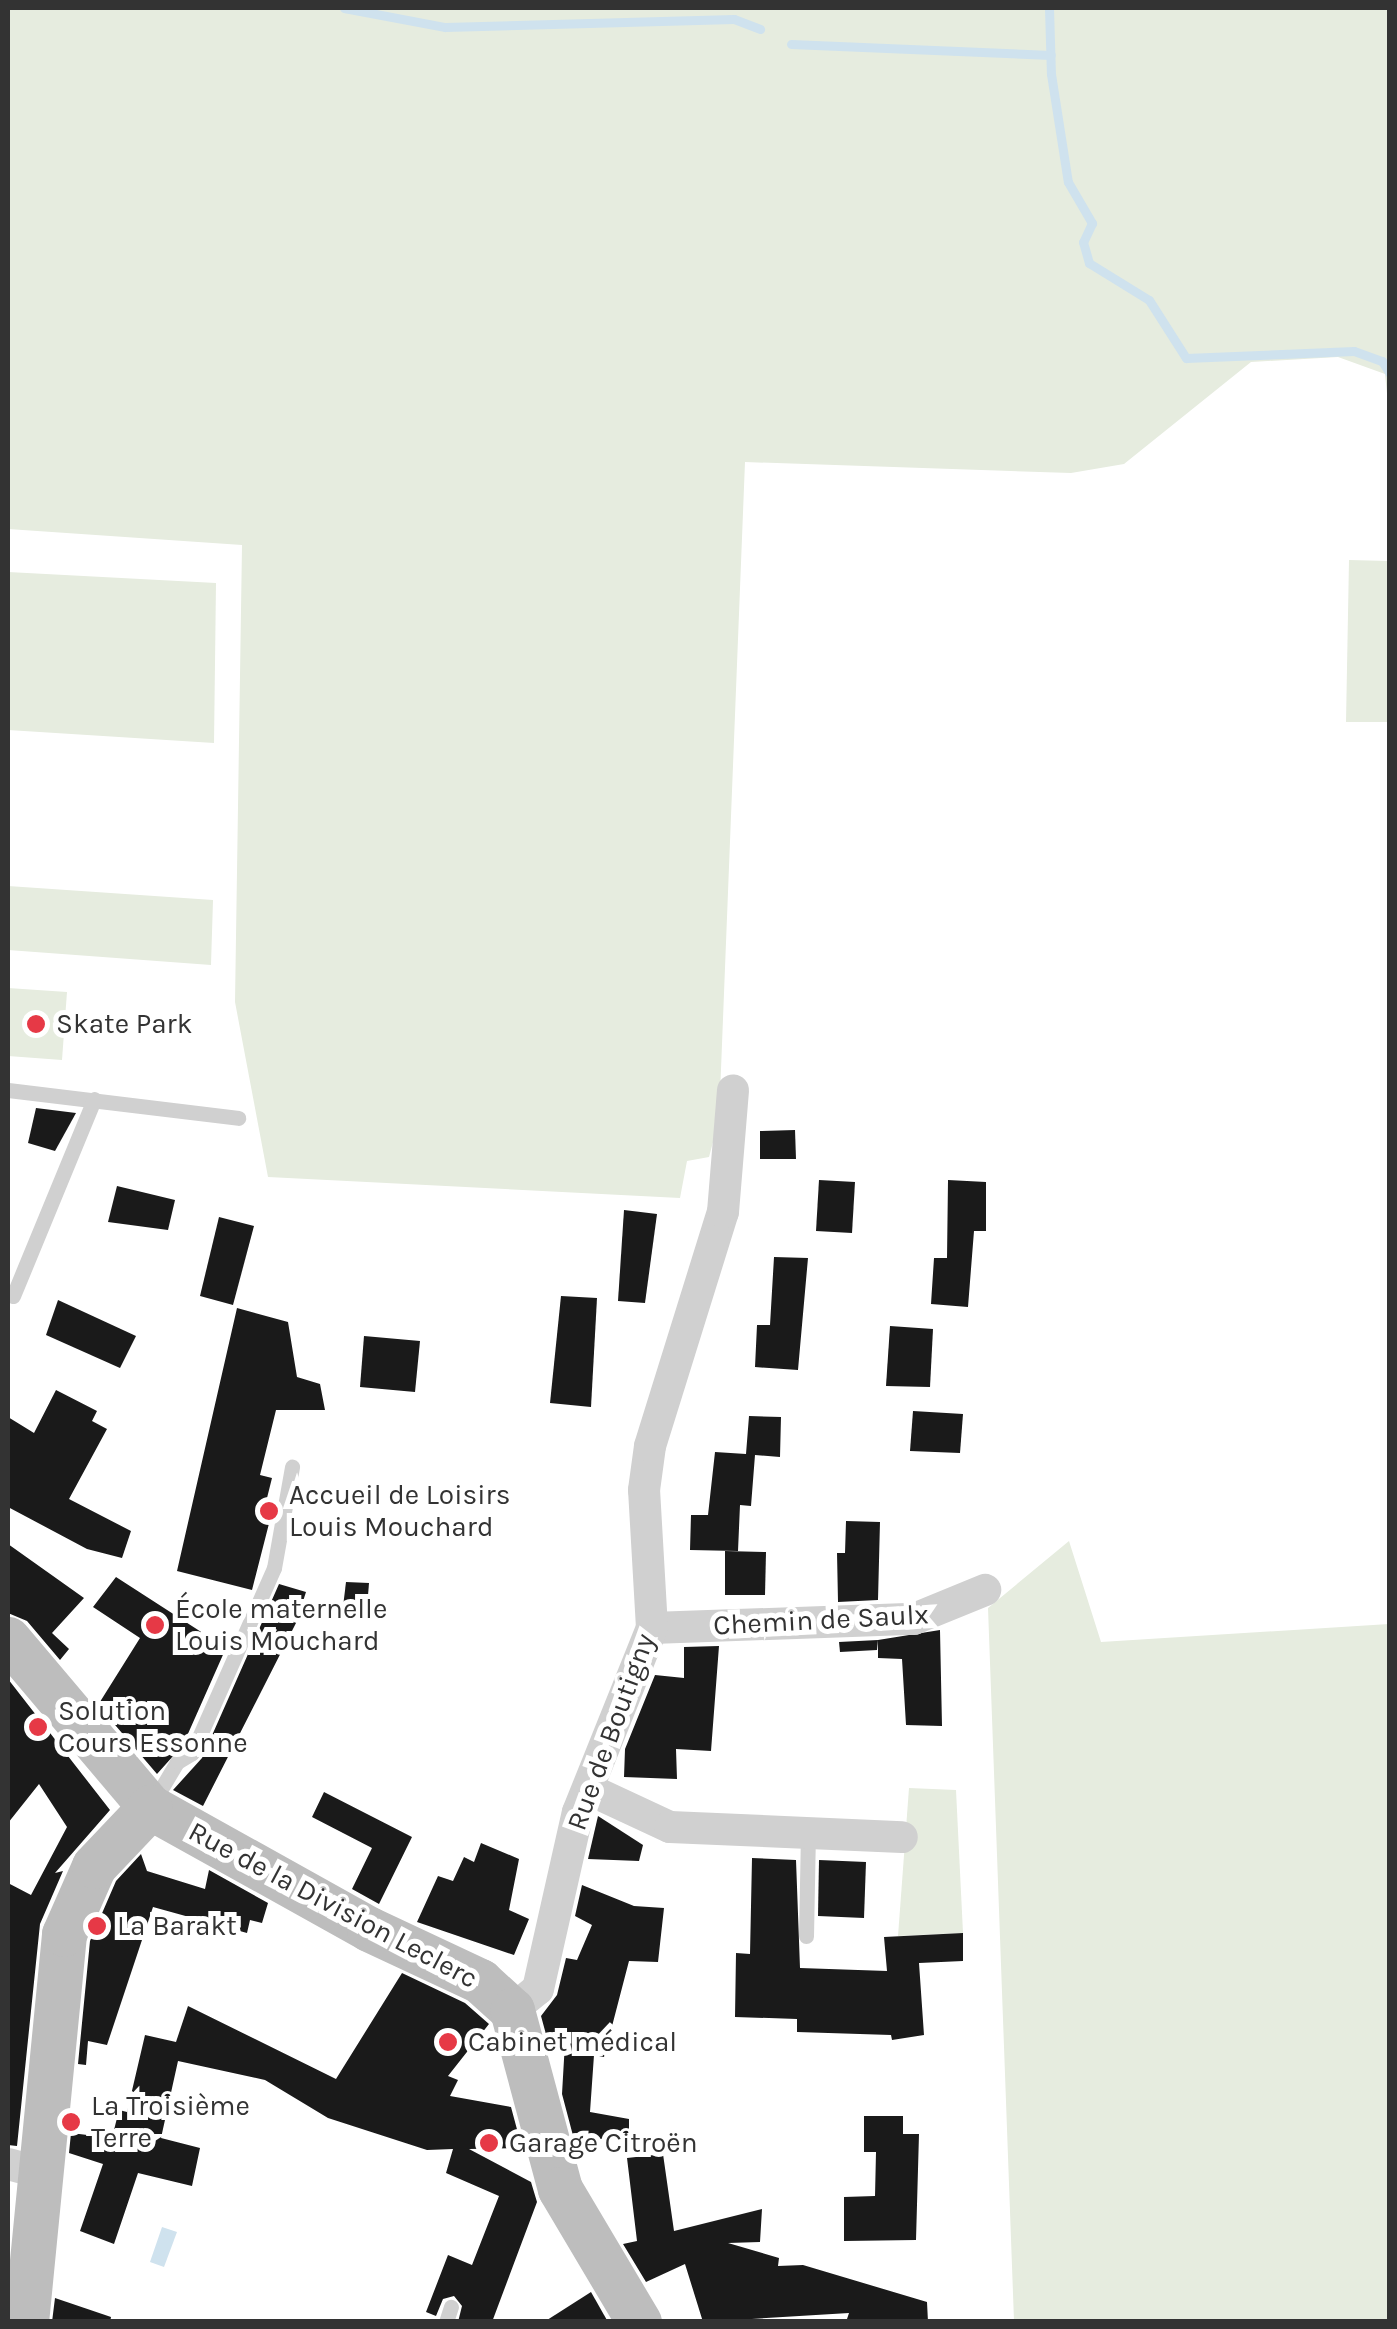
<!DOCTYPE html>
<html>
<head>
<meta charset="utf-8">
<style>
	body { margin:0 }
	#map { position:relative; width:1397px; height:2329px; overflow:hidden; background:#fff; font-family:Karla,sans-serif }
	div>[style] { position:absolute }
	.green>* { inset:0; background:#e6ecdf }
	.water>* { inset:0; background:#cfe2ee }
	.stream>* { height:9px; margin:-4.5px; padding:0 4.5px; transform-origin:4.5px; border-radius:4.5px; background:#cfe2ee }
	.building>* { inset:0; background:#1a1a1a }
	.lane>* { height:15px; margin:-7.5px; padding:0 7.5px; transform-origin:7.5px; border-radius:7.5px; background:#d0d0d0 }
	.street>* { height:32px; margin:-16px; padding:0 16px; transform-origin:16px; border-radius:16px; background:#d0d0d0 }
	.secondary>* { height:45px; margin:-22.5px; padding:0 22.5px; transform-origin:22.5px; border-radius:22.5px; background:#bdbdbd }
	.dots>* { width:28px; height:28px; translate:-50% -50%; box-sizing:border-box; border:5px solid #fff; border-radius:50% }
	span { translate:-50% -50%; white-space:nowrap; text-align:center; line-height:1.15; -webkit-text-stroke:10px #fff; paint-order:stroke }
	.poi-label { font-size:28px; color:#333 }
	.left { translate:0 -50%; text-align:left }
	.street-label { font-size:28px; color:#333 }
	.frame { position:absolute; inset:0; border:10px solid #333; pointer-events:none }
</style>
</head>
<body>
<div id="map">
	<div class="green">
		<i style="clip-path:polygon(8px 8px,1389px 8px,1389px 413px,1385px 374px,1338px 357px,1251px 362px,1124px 464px,1071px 473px,745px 462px,719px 1120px,709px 1157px,687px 1161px,680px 1198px,268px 1177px,235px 1002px,242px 545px,8px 529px)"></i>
		<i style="clip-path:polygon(1349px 560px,1389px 561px,1389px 722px,1346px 722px)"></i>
		<i style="clip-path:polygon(8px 572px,216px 583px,214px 743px,8px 730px)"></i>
		<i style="clip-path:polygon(8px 886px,213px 900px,211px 965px,8px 950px)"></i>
		<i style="clip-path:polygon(8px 988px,67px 992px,62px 1060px,8px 1056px)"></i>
		<i style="clip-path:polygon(1069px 1541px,1101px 1642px,1389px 1624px,1389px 2321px,1014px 2321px,988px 1608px)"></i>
		<i style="clip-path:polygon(909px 1788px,956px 1790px,963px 1933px,898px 1936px)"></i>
	</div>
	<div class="water">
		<i style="clip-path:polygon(162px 2227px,177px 2232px,164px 2267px,150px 2262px)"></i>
	</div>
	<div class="stream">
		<i style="left:344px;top:8px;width:103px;rotate:10.7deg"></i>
		<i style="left:445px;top:27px;width:289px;rotate:-1.6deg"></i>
		<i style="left:734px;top:19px;width:28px;rotate:21deg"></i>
		<i style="left:1049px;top:8px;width:66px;rotate:88.3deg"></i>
		<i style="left:1051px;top:74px;width:109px;rotate:81.1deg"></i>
		<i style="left:1068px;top:182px;width:48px;rotate:59.7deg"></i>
		<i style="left:1092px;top:223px;width:21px;rotate:115deg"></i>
		<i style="left:1083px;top:242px;width:22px;rotate:74deg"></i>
		<i style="left:1089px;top:263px;width:70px;rotate:31.7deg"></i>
		<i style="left:1149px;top:300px;width:69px;rotate:57.5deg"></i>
		<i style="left:1186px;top:358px;width:168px;rotate:-2.4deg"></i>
		<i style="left:1354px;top:351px;width:30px;rotate:20deg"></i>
		<i style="left:1382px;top:361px;width:15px;rotate:58deg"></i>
		<i style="left:791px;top:44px;width:260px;rotate:2.4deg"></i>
	</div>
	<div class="building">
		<i style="clip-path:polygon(36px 1108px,76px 1113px,55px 1151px,28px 1143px)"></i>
		<i style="clip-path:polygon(795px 1130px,796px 1159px,760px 1159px,760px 1131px)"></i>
		<i style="clip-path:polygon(819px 1180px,855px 1182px,852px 1233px,816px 1231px)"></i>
		<i style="clip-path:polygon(948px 1180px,986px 1182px,986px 1231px,974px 1231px,968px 1307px,931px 1304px,934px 1258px,947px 1258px)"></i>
		<i style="clip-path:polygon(117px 1186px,175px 1200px,168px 1230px,108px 1222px)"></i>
		<i style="clip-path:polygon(624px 1210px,657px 1214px,645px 1303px,618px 1301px)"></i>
		<i style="clip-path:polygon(219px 1217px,254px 1226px,233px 1305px,200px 1296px)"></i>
		<i style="clip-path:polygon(774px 1257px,808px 1258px,798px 1370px,755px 1367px,757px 1325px,770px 1325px)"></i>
		<i style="clip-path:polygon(561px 1296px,597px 1298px,591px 1407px,550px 1403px)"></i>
		<i style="clip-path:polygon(58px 1300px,136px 1336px,120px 1368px,46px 1335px)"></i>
		<i style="clip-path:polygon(237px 1308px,288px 1322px,297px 1377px,320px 1384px,325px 1410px,276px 1410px,260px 1475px,272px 1478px,266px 1502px,274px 1504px,252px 1590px,177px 1571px)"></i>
		<i style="clip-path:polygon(890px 1326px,933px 1329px,930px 1387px,886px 1386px)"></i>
		<i style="clip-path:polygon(364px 1336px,420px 1341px,415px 1392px,360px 1387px)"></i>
		<i style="clip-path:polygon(56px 1390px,97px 1411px,92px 1421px,107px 1429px,69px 1499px,131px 1531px,122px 1558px,87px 1549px,8px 1507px,8px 1417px,34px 1433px)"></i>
		<i style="clip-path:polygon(913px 1411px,963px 1414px,960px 1453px,910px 1451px)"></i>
		<i style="clip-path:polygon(749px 1416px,781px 1417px,780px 1457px,755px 1455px,751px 1506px,740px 1505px,738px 1551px,690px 1550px,691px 1515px,708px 1515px,715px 1452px,746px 1454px)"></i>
		<i style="clip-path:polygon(846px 1521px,880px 1522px,878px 1600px,838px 1602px,837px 1553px,845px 1553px)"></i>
		<i style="clip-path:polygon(8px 1544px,84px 1598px,52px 1633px,69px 1649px,60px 1660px,27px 1621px,8px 1613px)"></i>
		<i style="clip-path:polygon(725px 1551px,766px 1552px,765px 1595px,725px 1595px)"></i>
		<i style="clip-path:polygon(116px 1577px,226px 1648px,183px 1745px,157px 1774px,98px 1705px,140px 1638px,93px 1607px)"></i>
		<i style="clip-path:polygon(346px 1582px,369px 1583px,367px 1608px,343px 1607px)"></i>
		<i style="clip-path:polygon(279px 1584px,306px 1592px,296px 1623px,203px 1806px,173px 1790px,202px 1758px)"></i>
		<i style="clip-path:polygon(940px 1630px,942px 1726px,906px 1725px,902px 1659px,878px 1658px,878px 1640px)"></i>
		<i style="clip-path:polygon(878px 1640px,877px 1650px,840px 1652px,839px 1642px)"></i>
		<i style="clip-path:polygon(719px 1646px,711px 1751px,676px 1749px,677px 1779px,624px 1777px,625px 1749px,655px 1675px,684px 1678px,684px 1647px)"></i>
		<i style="clip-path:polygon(8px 1679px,110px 1810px,55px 1873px,63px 1871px,40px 1924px,17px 2146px,8px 2145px,8px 1883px,31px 1895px,67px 1827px,39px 1784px,8px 1823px)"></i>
		<i style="clip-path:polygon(324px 1792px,412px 1837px,379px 1904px,352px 1889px,372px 1848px,312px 1817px)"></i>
		<i style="clip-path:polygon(598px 1816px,643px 1845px,639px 1861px,588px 1859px)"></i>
		<i style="clip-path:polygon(481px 1843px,519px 1859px,509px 1910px,529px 1919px,514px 1955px,417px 1922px,438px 1876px,453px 1881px,464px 1857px,474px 1862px)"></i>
		<i style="clip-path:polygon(141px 1854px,147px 1871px,205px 1889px,209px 1870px,268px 1903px,262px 1923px,250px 1920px,247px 1933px,153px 1907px,107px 2045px,88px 2041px,86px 2065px,78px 2064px,90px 1941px,116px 1881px)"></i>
		<i style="clip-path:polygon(752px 1858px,796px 1860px,800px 1968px,887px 1971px,884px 1937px,963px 1933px,963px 1961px,919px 1963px,924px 2035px,892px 2040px,891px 2035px,797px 2032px,797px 2019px,735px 2017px,736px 1953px,750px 1954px)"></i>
		<i style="clip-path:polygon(819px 1860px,866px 1862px,864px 1918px,818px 1916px)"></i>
		<i style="clip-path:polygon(582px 1885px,634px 1906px,664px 1908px,658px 1962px,629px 1961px,604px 2057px,594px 2055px,590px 2112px,629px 2119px,629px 2146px,576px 2147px,562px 2094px,565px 2042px,547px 2038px,541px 2016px,557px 1995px,566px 1958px,577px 1960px,592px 1925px,575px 1916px)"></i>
		<i style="clip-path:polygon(402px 1973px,465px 2003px,489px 2024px,448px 2076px,458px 2080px,450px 2096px,511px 2107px,522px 2148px,469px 2149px,531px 2182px,537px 2202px,492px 2322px,458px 2322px,462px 2306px,454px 2296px,443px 2299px,436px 2316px,426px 2312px,448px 2255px,472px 2265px,499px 2196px,446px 2173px,453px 2149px,427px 2150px,328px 2118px,265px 2080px,178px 2061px,161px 2138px,200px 2148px,192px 2186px,138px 2173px,114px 2244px,80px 2231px,103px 2164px,69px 2153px,71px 2133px,112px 2138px,119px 2110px,127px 2112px,145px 2035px,176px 2042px,188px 2006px,336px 2079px)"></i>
		<i style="clip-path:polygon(864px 2116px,903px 2116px,903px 2134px,919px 2134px,916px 2240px,844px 2241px,844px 2197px,875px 2196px,876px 2152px,864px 2152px)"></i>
		<i style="clip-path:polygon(663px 2154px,674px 2231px,762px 2209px,760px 2242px,728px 2243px,779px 2258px,778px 2266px,803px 2265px,927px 2302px,928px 2322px,846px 2322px,849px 2313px,703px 2322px,685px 2264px,646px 2282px,623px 2244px,637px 2241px,627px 2158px)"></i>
		<i style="clip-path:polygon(591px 2292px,608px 2322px,544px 2322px)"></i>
		<i style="clip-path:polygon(55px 2298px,111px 2317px,110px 2322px,52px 2322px)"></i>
	</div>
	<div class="lane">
		<i style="left:8px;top:1090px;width:232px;rotate:6.9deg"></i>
		<i style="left:13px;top:1296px;width:213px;rotate:-67.6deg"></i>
		<i style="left:152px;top:1804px;width:49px;rotate:-59.2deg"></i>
		<i style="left:177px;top:1762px;width:17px;rotate:-31deg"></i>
		<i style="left:192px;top:1753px;width:202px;rotate:-66.1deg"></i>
		<i style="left:274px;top:1568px;width:103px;rotate:-79.9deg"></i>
		<i style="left:806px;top:1936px;width:102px;rotate:-88.9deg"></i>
		<i style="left:446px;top:2322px;width:16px;rotate:-72deg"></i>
	</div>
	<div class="street">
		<i style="left:652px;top:1628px;width:262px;rotate:-2deg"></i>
		<i style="left:914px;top:1619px;width:77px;rotate:-22.2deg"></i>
		<i style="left:588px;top:1789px;width:90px;rotate:24.9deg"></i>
		<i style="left:670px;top:1827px;width:232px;rotate:2.5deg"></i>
		<i style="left:512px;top:2010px;width:33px;rotate:-39deg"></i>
		<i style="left:538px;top:1989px;width:181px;rotate:-77.3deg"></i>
		<i style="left:578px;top:1812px;width:198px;rotate:-68.1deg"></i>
		<i style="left:652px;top:1628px;width:138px;rotate:-93.3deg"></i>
		<i style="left:644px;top:1490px;width:44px;rotate:-82.2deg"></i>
		<i style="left:650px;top:1446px;width:245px;rotate:-72.7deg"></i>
		<i style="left:723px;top:1212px;width:122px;rotate:-85.3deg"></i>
		<i style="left:8px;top:2164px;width:34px;rotate:15deg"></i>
	</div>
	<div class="secondary">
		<i style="left:8px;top:1639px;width:220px;rotate:49.8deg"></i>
		<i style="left:150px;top:1807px;width:251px;rotate:29.1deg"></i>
		<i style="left:369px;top:1929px;width:123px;rotate:25.1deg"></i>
		<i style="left:480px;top:1981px;width:43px;rotate:42.2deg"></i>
		<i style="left:512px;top:2010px;width:185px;rotate:75deg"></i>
		<i style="left:560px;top:2189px;width:155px;rotate:59.3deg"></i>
		<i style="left:26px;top:2322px;width:390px;rotate:-84.4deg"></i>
		<i style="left:64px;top:1934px;width:74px;rotate:-66.2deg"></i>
		<i style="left:94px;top:1866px;width:81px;rotate:-46.5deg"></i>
	</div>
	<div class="dots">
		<i style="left:36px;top:1024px;background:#e63946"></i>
		<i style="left:269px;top:1511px;background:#e63946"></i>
		<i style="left:155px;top:1625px;background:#e63946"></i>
		<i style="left:38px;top:1727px;background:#e63946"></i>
		<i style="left:97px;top:1926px;background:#e63946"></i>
		<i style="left:448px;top:2042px;background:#e63946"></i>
		<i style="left:71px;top:2122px;background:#e63946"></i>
		<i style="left:489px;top:2143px;background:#e63946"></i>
	</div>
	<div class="poi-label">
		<span class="left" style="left:56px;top:1024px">Skate Park</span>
		<span class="left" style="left:289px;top:1511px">Accueil de Loisirs<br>Louis Mouchard</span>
		<span class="left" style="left:175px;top:1625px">École maternelle<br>Louis Mouchard</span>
		<span class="left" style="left:58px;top:1727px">Solution<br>Cours Essonne</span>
		<span class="left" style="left:117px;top:1926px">La Barakt</span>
		<span class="left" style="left:468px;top:2042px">Cabinet médical</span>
		<span class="left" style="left:91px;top:2122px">La Troisième<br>Terre</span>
		<span class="left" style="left:509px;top:2143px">Garage Citroën</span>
	</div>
	<div class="street-label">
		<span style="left:821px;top:1620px;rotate:-3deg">Chemin de Saulx</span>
		<span style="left:611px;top:1732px;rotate:-70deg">Rue de Boutigny</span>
		<span style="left:333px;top:1905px;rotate:28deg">Rue de la Division Leclerc</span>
	</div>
	<div class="frame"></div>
</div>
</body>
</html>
